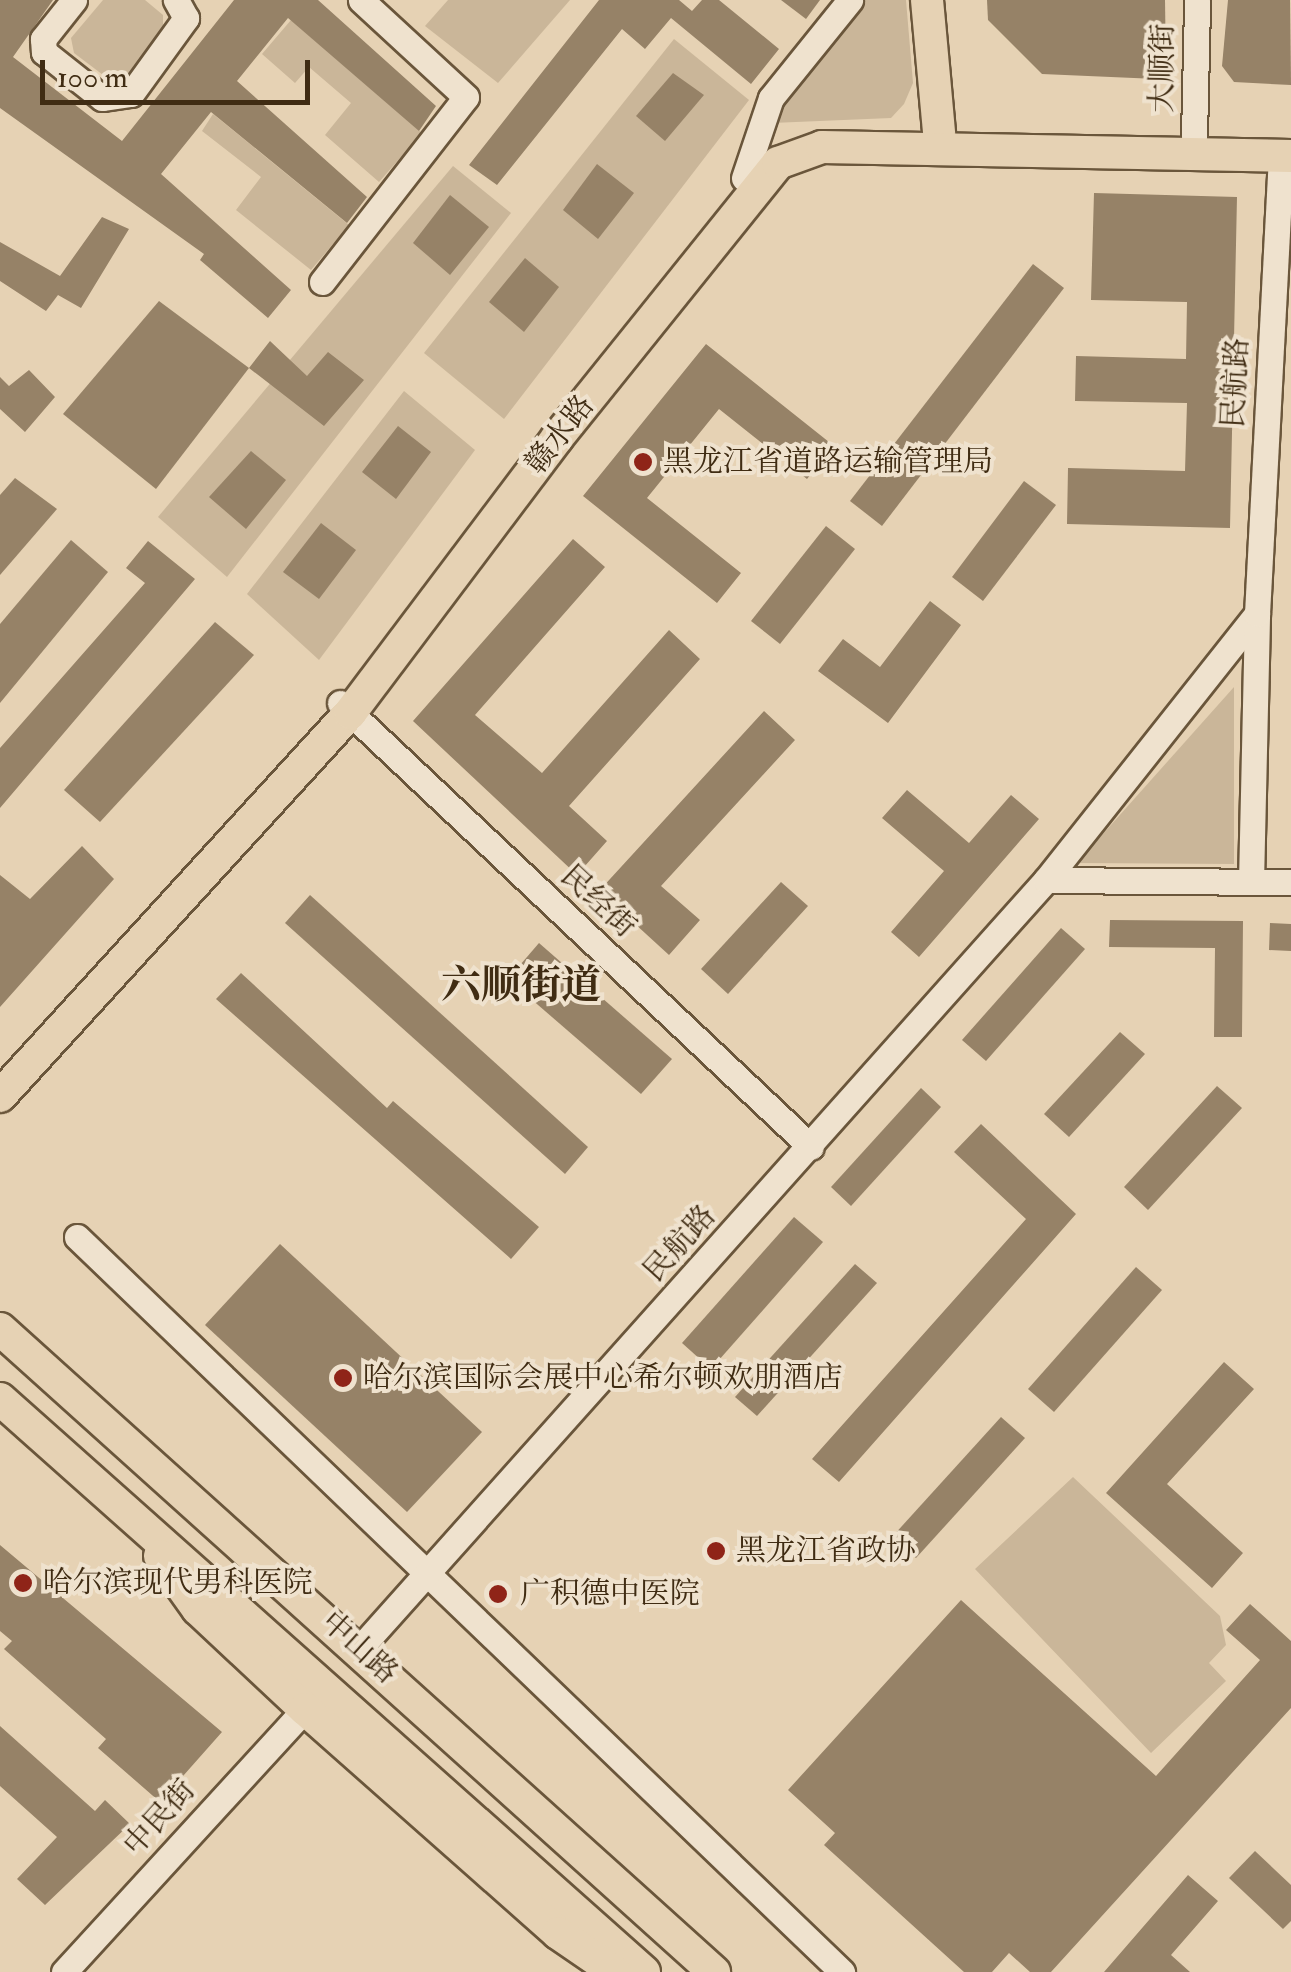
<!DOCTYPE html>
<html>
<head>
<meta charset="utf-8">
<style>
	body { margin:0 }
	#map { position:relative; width:1291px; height:1972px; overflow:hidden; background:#e6d2b4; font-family:"IM FELL Double Pica","Noto Serif SC",serif }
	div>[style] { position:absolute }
	.green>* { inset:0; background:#cab699 }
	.building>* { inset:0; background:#968267 }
	.roads { filter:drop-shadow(2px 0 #6a563b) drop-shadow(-2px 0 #6a563b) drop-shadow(0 2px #6a563b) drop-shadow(0 -2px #6a563b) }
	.minor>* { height:25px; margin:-12.5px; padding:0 12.5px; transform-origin:12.5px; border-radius:12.5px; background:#efe2ce }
	.major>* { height:32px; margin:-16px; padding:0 16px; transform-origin:16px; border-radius:16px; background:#e6d2b4 }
	.dots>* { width:28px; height:28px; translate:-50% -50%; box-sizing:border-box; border:5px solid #efe2ce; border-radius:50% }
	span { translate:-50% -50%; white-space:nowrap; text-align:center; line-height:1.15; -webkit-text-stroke:8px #efe2ce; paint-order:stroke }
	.street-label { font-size:30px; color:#402c13 }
	.poi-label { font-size:30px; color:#402c13 }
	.left { translate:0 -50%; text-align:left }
	.district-label { font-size:40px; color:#402c13; font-weight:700 }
	.scale { position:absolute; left:40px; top:60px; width:270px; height:45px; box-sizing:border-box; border:5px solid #402c13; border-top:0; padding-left:12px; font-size:30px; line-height:35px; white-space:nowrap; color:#402c13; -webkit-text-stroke:8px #efe2ce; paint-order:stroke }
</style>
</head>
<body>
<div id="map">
	<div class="green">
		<div style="clip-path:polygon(103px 0,145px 0,163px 15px,163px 29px,124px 79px,111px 81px,74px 53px,71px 38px)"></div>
		<div style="clip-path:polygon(448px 0,570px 0,498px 83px,425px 26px)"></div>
		<div style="clip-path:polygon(861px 0,906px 0,913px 83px,904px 104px,891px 118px,772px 123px)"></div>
		<div style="clip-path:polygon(291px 20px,422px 133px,379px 182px,325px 135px,351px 103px,309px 67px,295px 83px,262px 54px)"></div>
		<div style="clip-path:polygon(674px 39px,749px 100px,504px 419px,424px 353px)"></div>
		<div style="clip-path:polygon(213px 114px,349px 225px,311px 270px,236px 210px,261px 177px,202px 131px)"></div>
		<div style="clip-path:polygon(453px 166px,511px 213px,227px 577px,158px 517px)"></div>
		<div style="clip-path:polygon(404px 391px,475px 450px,319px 660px,247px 594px)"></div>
		<div style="clip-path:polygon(1234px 687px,1234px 864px,1077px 863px)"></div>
		<div style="clip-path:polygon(1073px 1477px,1220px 1616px,1226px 1645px,1209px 1663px,1226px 1681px,1151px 1753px,975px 1569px)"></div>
	</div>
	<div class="building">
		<div style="clip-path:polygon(0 0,53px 0,13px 57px,122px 141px,234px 0,318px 0,436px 106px,419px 131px,288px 18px,237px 81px,367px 197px,347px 223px,211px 112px,161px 174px,291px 290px,268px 318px,200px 260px,204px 254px,0 108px)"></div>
		<div style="clip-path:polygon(599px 0,679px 0,692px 11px,702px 0,719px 0,779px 49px,751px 84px,671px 18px,645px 49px,622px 29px,497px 185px,469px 165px)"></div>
		<div style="clip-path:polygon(781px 0,820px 0,806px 19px)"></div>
		<div style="clip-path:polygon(987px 0,1165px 0,1166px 71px,1157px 79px,1042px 74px,988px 20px)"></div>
		<div style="clip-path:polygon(1228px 0,1290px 0,1291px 85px,1234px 82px,1222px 66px)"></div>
		<div style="clip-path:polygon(673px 73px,704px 95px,665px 141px,636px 116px)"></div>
		<div style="clip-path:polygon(597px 164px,634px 193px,598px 239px,563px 210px)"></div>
		<div style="clip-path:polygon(1094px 193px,1237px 197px,1230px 528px,1067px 524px,1068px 468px,1185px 471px,1187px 403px,1075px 401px,1076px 356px,1186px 359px,1187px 302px,1091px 300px)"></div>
		<div style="clip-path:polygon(450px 195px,489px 227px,450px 275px,413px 243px)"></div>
		<div style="clip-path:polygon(102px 217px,129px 229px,81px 308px,58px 295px,46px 311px,0 281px,0 242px,60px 276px)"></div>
		<div style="clip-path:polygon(525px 258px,559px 287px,524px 332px,489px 302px)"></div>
		<div style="clip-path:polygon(1033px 264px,1064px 288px,882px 526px,850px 501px)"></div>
		<div style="clip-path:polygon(159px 301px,249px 368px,156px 489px,63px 414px)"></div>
		<div style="clip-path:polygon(270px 341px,307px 376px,328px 352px,364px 380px,324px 426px,249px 368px)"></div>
		<div style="clip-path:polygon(706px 344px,834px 446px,807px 479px,719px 409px,647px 498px,741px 573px,717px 603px,583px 496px)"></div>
		<div style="clip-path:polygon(29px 370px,55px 397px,25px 432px,0 409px,0 377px,9px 386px)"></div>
		<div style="clip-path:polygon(398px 426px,431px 452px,396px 499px,362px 472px)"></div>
		<div style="clip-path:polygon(251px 451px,286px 480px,246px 529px,209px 497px)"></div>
		<div style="clip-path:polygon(15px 478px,57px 509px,0 575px,0 495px)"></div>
		<div style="clip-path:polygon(1024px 481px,1056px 505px,983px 601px,952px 577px)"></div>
		<div style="clip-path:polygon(321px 523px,356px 550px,319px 599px,283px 572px)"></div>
		<div style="clip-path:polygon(826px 526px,855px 549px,780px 644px,751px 621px)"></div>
		<div style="clip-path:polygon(573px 539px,605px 567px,475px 715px,542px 773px,669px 630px,700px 659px,569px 806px,607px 841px,577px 875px,413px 721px)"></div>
		<div style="clip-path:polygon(71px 540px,108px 572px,0 703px,0 624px)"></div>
		<div style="clip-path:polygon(148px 541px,195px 579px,0 808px,0 748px,145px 583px,126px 568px)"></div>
		<div style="clip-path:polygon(930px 601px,961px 625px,888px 723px,818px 671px,843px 639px,880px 667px)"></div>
		<div style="clip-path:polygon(215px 622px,254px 655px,100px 822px,64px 790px)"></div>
		<div style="clip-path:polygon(764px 711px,795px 740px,661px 886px,700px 920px,669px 955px,599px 891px)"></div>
		<div style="clip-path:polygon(907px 790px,969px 843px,1011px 795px,1039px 819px,919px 957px,891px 932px,944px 871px,882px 818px)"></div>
		<div style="clip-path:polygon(82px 846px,114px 879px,0 1007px,0 875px,30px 899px)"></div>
		<div style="clip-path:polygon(781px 882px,808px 906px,728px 994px,701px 969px)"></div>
		<div style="clip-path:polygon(310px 895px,588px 1147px,565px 1174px,285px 923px)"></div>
		<div style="clip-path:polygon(1110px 920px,1243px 921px,1242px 1037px,1214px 1037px,1215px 948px,1109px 947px)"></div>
		<div style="clip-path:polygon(1270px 923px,1291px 924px,1291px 951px,1269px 950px)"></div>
		<div style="clip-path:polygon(1061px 928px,1085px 949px,986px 1061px,962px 1040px)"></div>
		<div style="clip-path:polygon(539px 943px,672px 1059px,641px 1094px,508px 979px)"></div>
		<div style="clip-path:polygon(241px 973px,387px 1108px,393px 1101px,539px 1227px,511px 1259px,216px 999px)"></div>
		<div style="clip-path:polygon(1120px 1032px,1145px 1054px,1069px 1137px,1044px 1114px)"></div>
		<div style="clip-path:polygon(1217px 1086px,1242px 1108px,1148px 1210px,1124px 1187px)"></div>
		<div style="clip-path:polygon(921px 1088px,941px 1107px,851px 1206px,831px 1187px)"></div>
		<div style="clip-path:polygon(981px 1124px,1076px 1214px,839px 1482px,812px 1459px,1026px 1219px,954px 1152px)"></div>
		<div style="clip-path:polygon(794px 1217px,823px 1242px,711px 1369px,682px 1343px)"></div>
		<div style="clip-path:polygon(280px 1244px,482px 1432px,407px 1512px,205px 1325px)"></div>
		<div style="clip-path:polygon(855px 1264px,877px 1283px,757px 1416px,735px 1397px)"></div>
		<div style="clip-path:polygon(1136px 1267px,1162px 1290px,1054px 1412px,1028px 1389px)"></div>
		<div style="clip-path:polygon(1224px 1362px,1254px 1389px,1167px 1484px,1243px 1553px,1212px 1588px,1106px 1493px)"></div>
		<div style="clip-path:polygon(1001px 1417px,1025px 1438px,916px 1558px,892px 1537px)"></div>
		<div style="clip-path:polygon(0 1545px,222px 1732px,160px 1802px,98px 1748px,106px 1739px,4px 1649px,12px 1641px,0 1631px)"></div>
		<div style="clip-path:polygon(961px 1600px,1156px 1776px,1260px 1660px,1226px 1630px,1250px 1604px,1291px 1641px,1291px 1708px,1051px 1972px,1030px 1972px,1009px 1953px,992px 1972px,964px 1972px,824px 1845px,835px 1833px,788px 1790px)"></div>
		<div style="clip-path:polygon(0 1726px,95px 1811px,105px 1800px,130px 1824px,45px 1905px,17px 1879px,57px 1837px,0 1786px)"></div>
		<div style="clip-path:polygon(1255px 1851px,1291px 1885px,1291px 1921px,1283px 1929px,1229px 1878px)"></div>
		<div style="clip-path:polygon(1188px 1875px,1218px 1901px,1171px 1955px,1190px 1972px,1104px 1972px)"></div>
	</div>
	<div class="roads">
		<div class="minor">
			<div style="left:74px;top:0;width:50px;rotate:128.5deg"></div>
			<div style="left:43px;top:39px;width:13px;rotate:86deg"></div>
			<div style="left:44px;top:52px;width:74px;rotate:38.4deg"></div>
			<div style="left:102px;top:98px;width:29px;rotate:-8deg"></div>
			<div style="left:131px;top:94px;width:94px;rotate:-54.1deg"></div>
			<div style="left:186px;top:18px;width:21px;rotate:-119deg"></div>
			<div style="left:1194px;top:137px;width:137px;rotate:-88.7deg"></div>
			<div style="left:744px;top:178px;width:84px;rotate:-71.4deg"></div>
			<div style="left:771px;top:98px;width:126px;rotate:-51.1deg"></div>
			<div style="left:322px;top:282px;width:234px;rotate:-52.1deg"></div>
			<div style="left:466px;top:97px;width:143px;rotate:-137.3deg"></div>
			<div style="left:340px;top:703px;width:647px;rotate:43.31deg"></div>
			<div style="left:1046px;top:880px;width:340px;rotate:-51.6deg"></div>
			<div style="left:1251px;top:882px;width:268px;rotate:-88.7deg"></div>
			<div style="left:1257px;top:614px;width:459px;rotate:-87deg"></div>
			<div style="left:77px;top:1237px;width:1061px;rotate:43.85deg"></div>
			<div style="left:360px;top:1648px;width:1030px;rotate:-48.23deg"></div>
			<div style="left:1046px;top:880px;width:245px;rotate:0.5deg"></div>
			<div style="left:64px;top:1972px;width:357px;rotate:-47.5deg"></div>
		</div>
		<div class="major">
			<div style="left:927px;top:0;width:134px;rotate:84.8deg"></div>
			<div style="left:0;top:1096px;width:519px;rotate:-47.58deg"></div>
			<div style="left:350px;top:713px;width:344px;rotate:-53deg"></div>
			<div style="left:557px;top:438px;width:353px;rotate:-51.2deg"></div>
			<div style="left:778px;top:163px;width:47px;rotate:-20deg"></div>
			<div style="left:822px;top:147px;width:469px;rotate:1.1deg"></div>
			<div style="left:0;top:1329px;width:961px;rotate:42deg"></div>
			<div style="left:0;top:1399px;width:862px;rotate:41.66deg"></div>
			<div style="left:160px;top:1556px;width:65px;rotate:54.4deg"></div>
			<div style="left:198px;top:1609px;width:146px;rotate:43.1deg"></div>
			<div style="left:305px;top:1709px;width:338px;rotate:41.5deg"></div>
			<div style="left:558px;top:1933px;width:69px;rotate:34.4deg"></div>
		</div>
	</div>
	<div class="dots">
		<div style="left:643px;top:462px;background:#8f2418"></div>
		<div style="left:343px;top:1378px;background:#8f2418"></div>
		<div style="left:716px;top:1551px;background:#8f2418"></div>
		<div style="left:23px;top:1583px;background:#8f2418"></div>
		<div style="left:498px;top:1594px;background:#8f2418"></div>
	</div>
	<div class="street-label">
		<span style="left:1163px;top:68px;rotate:-89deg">大顺街</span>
		<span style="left:1236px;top:383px;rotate:-87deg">民航路</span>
		<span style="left:560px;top:435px;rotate:-52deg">赣水路</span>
		<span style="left:598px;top:902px;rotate:43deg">民经街</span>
		<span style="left:680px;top:1244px;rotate:-48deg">民航路</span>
		<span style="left:359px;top:1648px;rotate:42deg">中山路</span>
		<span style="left:160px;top:1818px;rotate:-48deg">中民街</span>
	</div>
	<div class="poi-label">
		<span class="left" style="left:663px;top:462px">黑龙江省道路运输管理局</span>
		<span class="left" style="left:363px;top:1378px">哈尔滨国际会展中心希尔顿欢朋酒店</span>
		<span class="left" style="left:736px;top:1551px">黑龙江省政协</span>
		<span class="left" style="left:43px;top:1583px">哈尔滨现代男科医院</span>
		<span class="left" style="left:520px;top:1594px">广积德中医院</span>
	</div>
	<div class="district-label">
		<span style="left:521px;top:986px">六顺街道</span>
	</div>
	<div class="scale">100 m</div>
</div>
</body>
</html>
